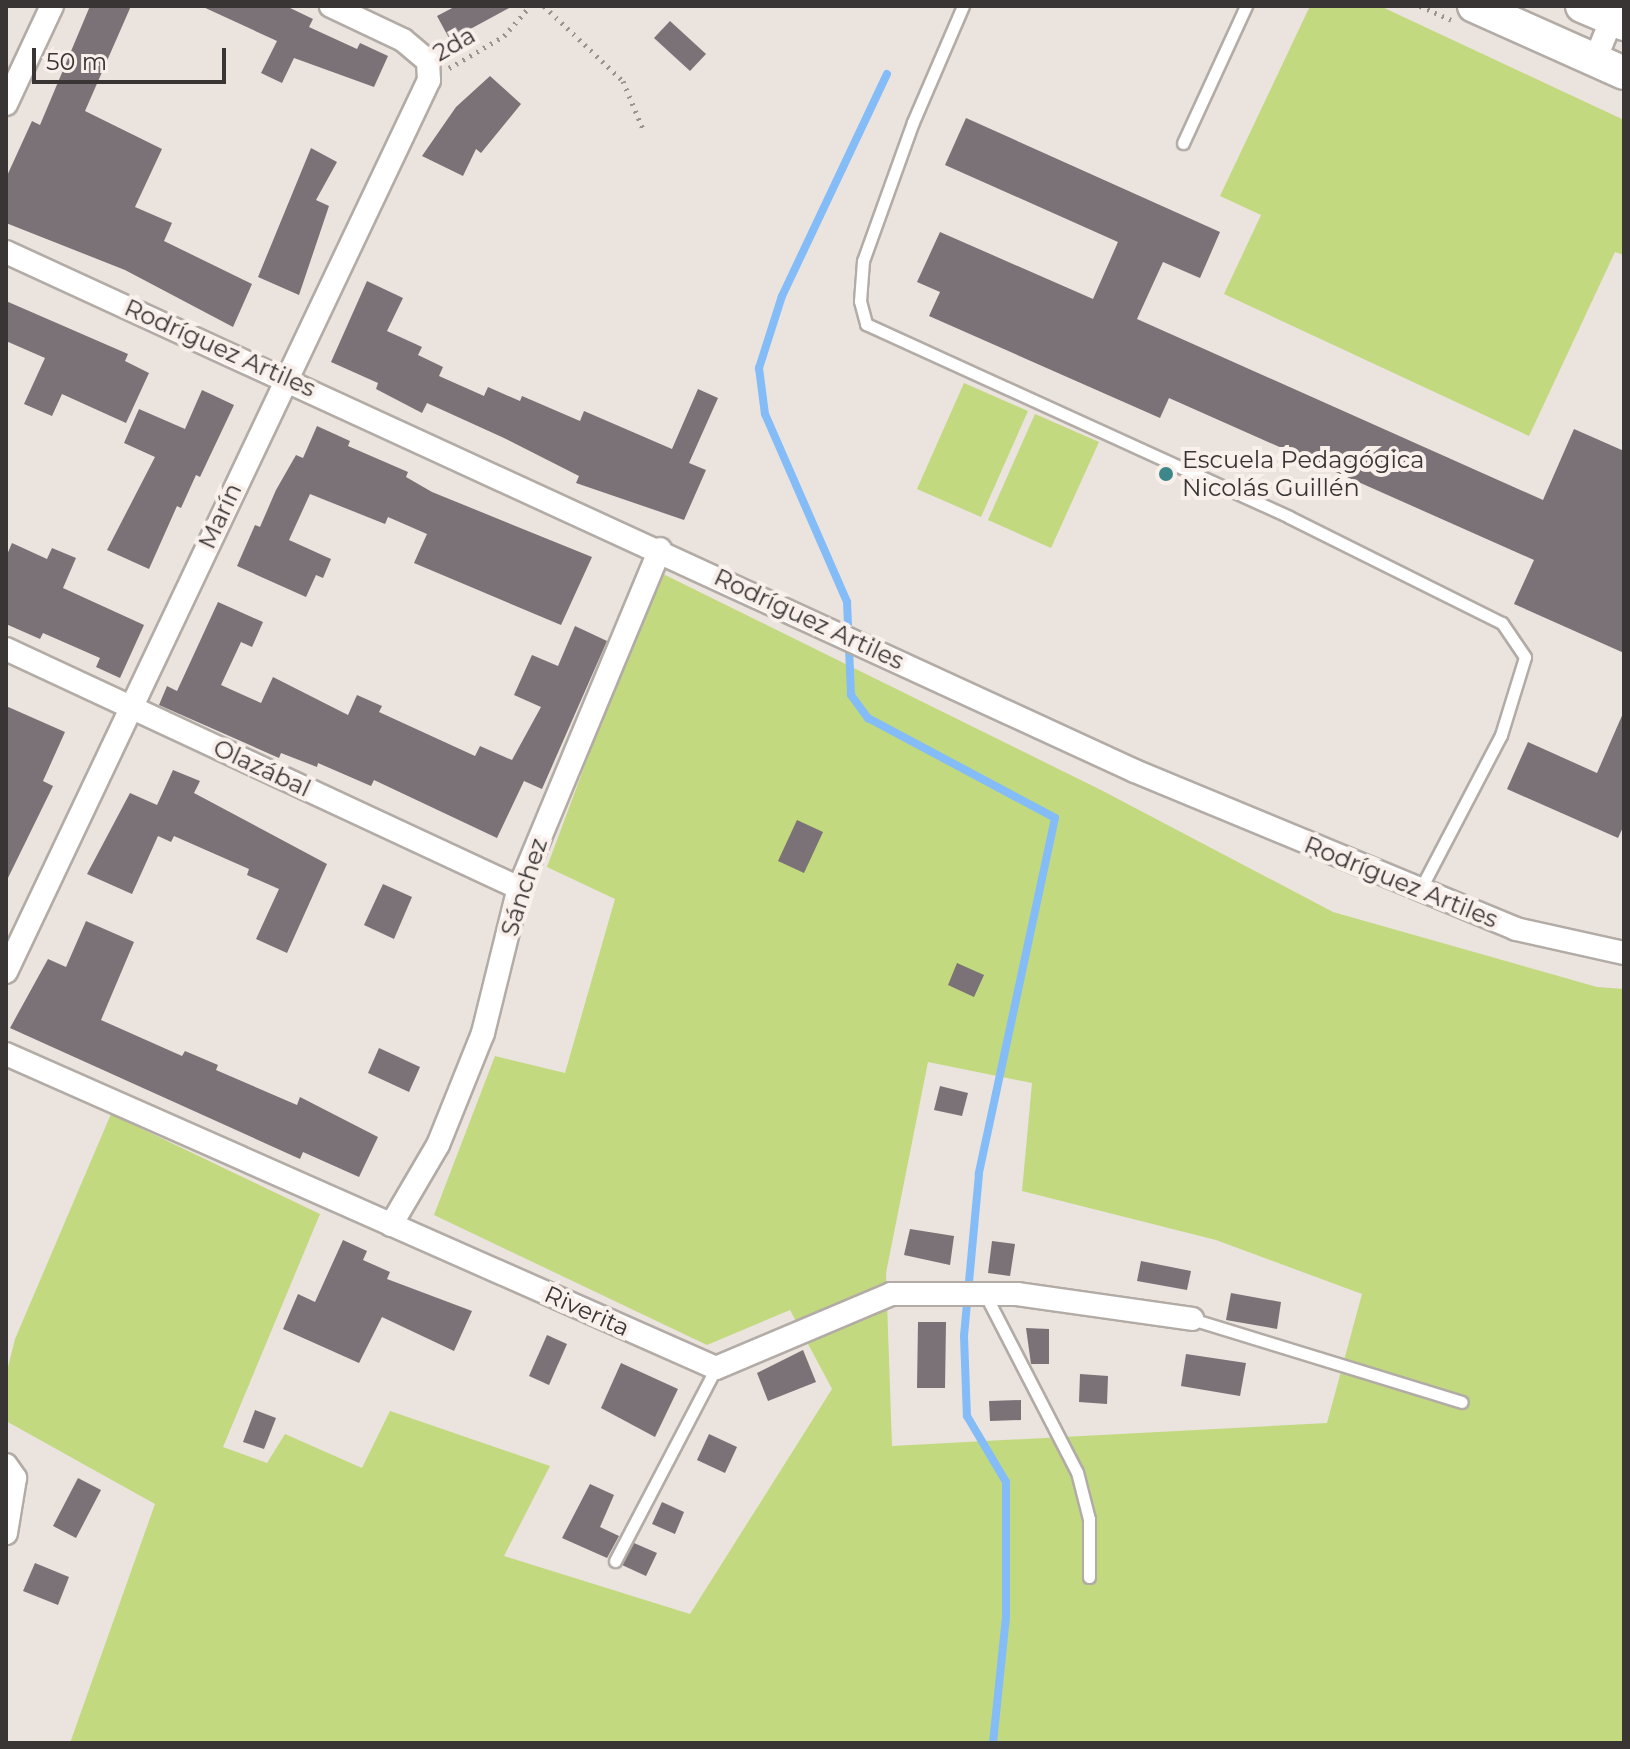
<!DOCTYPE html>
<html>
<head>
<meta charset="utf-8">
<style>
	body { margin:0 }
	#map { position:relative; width:1630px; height:1749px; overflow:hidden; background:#ebe3de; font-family:Montserrat,sans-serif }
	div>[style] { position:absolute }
	.green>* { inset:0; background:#c2d97f }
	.stream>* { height:8px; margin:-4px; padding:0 4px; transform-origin:4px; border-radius:4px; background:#84bcf8 }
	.building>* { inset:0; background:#7a7276 }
	.path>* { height:5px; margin-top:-2.5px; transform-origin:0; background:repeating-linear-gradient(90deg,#9a9491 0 2px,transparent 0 8px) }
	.roads { filter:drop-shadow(2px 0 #b2aba6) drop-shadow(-2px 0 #b2aba6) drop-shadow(0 2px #b2aba6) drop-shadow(0 -2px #b2aba6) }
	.lane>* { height:11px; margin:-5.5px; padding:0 5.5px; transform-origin:5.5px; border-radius:5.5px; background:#fff }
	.street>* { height:22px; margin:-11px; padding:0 11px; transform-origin:11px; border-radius:11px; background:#fff }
	.secondary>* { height:32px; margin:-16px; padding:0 16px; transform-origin:16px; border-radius:16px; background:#fff }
	.dots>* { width:22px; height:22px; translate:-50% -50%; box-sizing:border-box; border:4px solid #f9f0ec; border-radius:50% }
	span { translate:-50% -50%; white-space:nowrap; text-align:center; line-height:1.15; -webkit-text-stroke:8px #f9f0ec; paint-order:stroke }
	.street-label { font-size:24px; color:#393534 }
	.poi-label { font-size:24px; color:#393534 }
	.left { translate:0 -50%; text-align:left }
	.frame { position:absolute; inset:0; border:8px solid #393534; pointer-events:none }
	.scale { position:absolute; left:32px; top:48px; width:194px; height:36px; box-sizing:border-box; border:4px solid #393534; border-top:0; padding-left:10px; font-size:24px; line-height:28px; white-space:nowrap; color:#393534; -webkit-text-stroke:6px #f9f0ec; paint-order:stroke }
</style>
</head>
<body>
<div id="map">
	<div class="green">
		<div style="clip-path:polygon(1310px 6px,1380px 6px,1624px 120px,1624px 255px,1615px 252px,1529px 436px,1224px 294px,1261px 215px,1220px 196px)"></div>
		<div style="clip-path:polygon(964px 383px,1028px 411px,981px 517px,917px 489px)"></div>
		<div style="clip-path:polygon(1035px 414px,1099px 442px,1051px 548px,988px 520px)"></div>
		<div style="clip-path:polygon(evenodd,657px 571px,1101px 790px,1333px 912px,1597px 987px,1624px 989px,1624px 1743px,70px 1743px,155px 1504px,6px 1421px,6px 1375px,15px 1339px,111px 1114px,320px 1214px,223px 1447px,267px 1463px,285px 1434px,362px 1468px,390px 1411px,550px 1466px,504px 1556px,690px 1614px,832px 1389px,790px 1310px,707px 1345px,434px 1215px,495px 1056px,565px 1073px,615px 899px,547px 867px,657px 571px,928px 1062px,1032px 1083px,1022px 1191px,1216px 1240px,1362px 1294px,1327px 1423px,892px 1446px,886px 1273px,928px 1062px)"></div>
	</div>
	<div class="stream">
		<div style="left:887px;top:74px;width:246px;rotate:115.3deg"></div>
		<div style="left:782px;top:296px;width:76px;rotate:107.7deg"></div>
		<div style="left:759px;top:368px;width:46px;rotate:82.6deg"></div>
		<div style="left:765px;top:414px;width:205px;rotate:66.4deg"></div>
		<div style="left:847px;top:602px;width:93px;rotate:87.5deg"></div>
		<div style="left:851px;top:695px;width:29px;rotate:54deg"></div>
		<div style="left:868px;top:718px;width:212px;rotate:28.1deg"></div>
		<div style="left:1055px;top:818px;width:364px;rotate:102.1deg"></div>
		<div style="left:979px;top:1174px;width:163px;rotate:95.3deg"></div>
		<div style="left:964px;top:1336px;width:80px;rotate:87.9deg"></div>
		<div style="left:967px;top:1416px;width:77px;rotate:59.4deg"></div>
		<div style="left:1006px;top:1482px;width:135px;rotate:90deg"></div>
		<div style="left:1006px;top:1617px;width:127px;rotate:95.9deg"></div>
	</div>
	<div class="building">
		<div style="clip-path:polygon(90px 6px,131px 6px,85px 111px,162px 149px,135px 207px,172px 223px,164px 241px,252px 284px,233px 327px,125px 270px,6px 223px,6px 178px,32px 121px,40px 125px)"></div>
		<div style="clip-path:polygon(201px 6px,286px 6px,313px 19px,309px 27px,357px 49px,360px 43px,388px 56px,374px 87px,294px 58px,282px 83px,261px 73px,277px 41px)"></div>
		<div style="clip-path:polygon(456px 6px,513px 6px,450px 40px,437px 16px)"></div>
		<div style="clip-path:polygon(670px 21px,706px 54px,690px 71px,654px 38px)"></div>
		<div style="clip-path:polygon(490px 76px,521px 104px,481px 153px,476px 149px,463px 176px,422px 156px,456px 107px)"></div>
		<div style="clip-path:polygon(966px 118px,1220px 232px,1200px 278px,1163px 262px,1137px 319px,1543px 500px,1574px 429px,1624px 451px,1624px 653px,1514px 604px,1534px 560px,1169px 398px,1160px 418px,929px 316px,940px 292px,917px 282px,940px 232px,1093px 299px,1118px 242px,945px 165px)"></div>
		<div style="clip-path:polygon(311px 148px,337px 162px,316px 200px,329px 206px,299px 295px,258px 277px)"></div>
		<div style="clip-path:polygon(367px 281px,403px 298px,387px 331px,422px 347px,418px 355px,443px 367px,439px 376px,484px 396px,488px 387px,520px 401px,522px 396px,580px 421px,584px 411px,672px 449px,698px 389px,718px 398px,689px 463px,706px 470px,684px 520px,576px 483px,579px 476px,504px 438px,427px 403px,422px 413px,376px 389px,378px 383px,331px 362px)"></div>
		<div style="clip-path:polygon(6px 301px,128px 354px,125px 361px,149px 373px,126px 423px,62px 394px,52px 416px,24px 404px,45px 358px,6px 341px)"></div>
		<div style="clip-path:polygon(202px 390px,234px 405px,200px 477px,196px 475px,181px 508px,177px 506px,149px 569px,107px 550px,155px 457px,124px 443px,139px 409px,185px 429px)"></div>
		<div style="clip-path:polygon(317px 426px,350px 441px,348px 446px,408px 472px,406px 477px,432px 492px,592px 557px,561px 625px,414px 563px,427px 534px,388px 517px,385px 524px,310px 494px,289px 540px,331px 559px,323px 578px,316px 575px,306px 597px,237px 566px,255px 525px,260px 527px,276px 490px,296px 455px,303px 458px)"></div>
		<div style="clip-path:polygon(12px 543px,47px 559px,52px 548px,76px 558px,63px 588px,144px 625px,120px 678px,96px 667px,100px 658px,43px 633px,40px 639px,6px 624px,6px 557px)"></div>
		<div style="clip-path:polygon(218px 602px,263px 622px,252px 647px,241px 642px,221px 685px,261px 703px,273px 677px,348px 715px,357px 695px,382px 706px,379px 712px,475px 756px,480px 746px,512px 760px,541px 707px,514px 695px,532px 655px,558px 666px,575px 626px,607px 641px,542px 789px,524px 781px,497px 838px,374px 780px,371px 786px,318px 763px,317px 767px,281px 753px,279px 758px,159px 705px,167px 686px,177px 691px)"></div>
		<div style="clip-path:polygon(6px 706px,65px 732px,43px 781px,53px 786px,6px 882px)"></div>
		<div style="clip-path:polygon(1624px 711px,1624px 825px,1618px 838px,1507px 789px,1528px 742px,1597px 773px)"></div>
		<div style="clip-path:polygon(173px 770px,200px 781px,194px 793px,327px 864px,287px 953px,256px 939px,279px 889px,247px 875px,249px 869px,174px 836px,171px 842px,158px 836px,132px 894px,87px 874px,130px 793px,157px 805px)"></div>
		<div style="clip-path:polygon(797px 820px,823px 832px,804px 873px,778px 861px)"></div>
		<div style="clip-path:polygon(383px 884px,412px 897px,394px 939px,364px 925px)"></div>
		<div style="clip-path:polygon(86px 921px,134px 942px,101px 1020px,182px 1056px,185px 1051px,218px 1065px,216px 1070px,297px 1105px,300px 1097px,378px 1137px,359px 1177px,303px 1152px,300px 1159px,10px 1028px,48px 959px,66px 967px)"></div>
		<div style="clip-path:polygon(957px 963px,984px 975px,974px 997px,948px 985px)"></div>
		<div style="clip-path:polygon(379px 1048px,420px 1067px,409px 1092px,368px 1073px)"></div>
		<div style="clip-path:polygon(940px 1086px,968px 1093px,962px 1116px,934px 1110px)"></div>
		<div style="clip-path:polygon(910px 1229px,954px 1236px,950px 1265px,904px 1255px)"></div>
		<div style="clip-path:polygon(343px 1240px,367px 1251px,363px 1260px,390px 1272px,387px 1279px,472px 1311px,454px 1351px,382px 1317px,359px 1363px,283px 1329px,298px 1294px,315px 1302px)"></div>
		<div style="clip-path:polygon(992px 1241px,1015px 1244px,1010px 1276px,988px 1273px)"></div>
		<div style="clip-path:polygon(1141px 1261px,1191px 1271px,1187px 1290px,1137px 1281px)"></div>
		<div style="clip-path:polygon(1231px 1293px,1281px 1302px,1277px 1329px,1226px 1320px)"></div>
		<div style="clip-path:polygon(918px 1322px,946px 1322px,945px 1388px,917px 1388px)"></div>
		<div style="clip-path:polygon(1026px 1328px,1049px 1329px,1049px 1364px,1031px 1364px)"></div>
		<div style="clip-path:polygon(547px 1335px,567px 1344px,549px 1385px,529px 1376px)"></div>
		<div style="clip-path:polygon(803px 1350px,816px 1382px,768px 1401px,757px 1373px)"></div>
		<div style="clip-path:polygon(1186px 1354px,1246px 1363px,1240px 1396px,1181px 1386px)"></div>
		<div style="clip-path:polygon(621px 1363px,678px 1389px,655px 1437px,601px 1408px)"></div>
		<div style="clip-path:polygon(1080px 1374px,1108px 1376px,1107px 1404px,1079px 1402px)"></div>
		<div style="clip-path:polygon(1021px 1400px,1021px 1420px,990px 1421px,989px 1401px)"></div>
		<div style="clip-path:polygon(255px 1410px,276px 1418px,264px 1449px,243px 1442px)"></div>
		<div style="clip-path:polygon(709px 1434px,737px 1447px,725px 1473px,697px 1460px)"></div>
		<div style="clip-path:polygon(78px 1478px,101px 1490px,76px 1538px,53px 1526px)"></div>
		<div style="clip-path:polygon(590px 1484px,614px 1495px,600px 1527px,619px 1536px,607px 1558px,562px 1538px)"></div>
		<div style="clip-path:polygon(662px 1502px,684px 1512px,675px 1534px,652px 1524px)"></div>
		<div style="clip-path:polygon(634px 1543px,657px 1553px,646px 1576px,622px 1565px)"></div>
		<div style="clip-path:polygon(35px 1563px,69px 1577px,58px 1605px,23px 1591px)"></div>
	</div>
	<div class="path">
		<div style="left:544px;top:6px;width:109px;rotate:43.5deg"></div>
		<div style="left:623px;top:81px;width:52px;rotate:67.4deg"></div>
		<div style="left:1420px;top:6px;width:34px;rotate:24deg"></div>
		<div style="left:449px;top:68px;width:64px;rotate:-30.2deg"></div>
		<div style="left:504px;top:36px;width:40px;rotate:-49deg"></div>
	</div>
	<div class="roads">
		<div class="lane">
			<div style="left:963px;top:6px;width:126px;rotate:113.3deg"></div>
			<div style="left:913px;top:122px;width:148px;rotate:109.8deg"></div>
			<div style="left:863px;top:261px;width:40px;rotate:94.3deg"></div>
			<div style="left:860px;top:301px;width:24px;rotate:75deg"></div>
			<div style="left:866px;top:324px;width:465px;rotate:24.5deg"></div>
			<div style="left:1289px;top:517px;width:238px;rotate:26.5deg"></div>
			<div style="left:1502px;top:623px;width:41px;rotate:55.9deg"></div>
			<div style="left:1525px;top:657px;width:82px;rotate:107.1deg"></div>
			<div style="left:1501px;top:735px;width:175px;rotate:117.6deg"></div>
			<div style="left:1183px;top:143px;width:151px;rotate:-65.3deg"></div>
			<div style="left:985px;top:1294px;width:200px;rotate:62.7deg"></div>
			<div style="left:1077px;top:1472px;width:49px;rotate:75.7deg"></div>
			<div style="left:1089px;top:1519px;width:58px;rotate:90deg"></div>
			<div style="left:1192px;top:1319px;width:282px;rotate:17.1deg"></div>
			<div style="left:615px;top:1561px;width:218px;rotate:-62.4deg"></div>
		</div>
		<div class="street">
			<div style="left:1595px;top:60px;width:58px;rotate:-67.8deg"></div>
			<div style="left:6px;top:104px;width:108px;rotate:-64.9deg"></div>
			<div style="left:6px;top:252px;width:1243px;rotate:24.69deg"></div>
			<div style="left:1135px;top:771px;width:412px;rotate:22.5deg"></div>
			<div style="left:1516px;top:929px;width:111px;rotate:12.5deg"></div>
			<div style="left:6px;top:649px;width:566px;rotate:24.98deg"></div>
			<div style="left:6px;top:972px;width:987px;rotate:-64.63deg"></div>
			<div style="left:429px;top:80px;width:19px;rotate:-93deg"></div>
			<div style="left:428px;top:61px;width:33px;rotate:-140deg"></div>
			<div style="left:403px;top:40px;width:80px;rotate:-154.7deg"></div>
			<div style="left:6px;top:1054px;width:776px;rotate:23.86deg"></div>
			<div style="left:716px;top:1368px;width:190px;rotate:-22.9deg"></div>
			<div style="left:891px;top:1294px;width:126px"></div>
			<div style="left:1017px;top:1294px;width:177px;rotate:8.1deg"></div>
			<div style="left:391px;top:1225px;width:93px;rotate:-59.6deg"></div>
			<div style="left:438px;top:1145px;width:121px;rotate:-68.1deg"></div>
			<div style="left:483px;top:1033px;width:149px;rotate:-76.1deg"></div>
			<div style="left:519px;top:888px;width:367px;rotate:-67.4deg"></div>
			<div style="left:6px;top:1465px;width:16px;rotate:55deg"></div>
			<div style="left:15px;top:1478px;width:56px;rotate:99.3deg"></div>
		</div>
		<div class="secondary">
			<div style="left:1474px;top:6px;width:164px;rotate:24.1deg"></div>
			<div style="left:1582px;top:6px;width:46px;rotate:23.2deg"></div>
		</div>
	</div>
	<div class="dots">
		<div style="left:1166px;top:474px;background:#3d8689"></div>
	</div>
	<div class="street-label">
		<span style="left:454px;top:44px;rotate:-30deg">2da</span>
		<span style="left:220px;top:348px;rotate:24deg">Rodríguez Artiles</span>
		<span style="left:220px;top:516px;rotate:-65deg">Marín</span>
		<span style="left:809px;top:619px;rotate:25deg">Rodríguez Artiles</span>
		<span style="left:262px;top:768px;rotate:25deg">Olazábal</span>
		<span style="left:1401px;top:882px;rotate:22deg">Rodríguez Artiles</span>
		<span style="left:524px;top:887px;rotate:-72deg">Sánchez</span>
		<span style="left:587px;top:1311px;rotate:24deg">Riverita</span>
	</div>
	<div class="poi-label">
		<span class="left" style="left:1182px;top:474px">Escuela Pedagógica<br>Nicolás Guillén</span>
	</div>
	<div class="frame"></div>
	<div class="scale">50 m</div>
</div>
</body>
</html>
